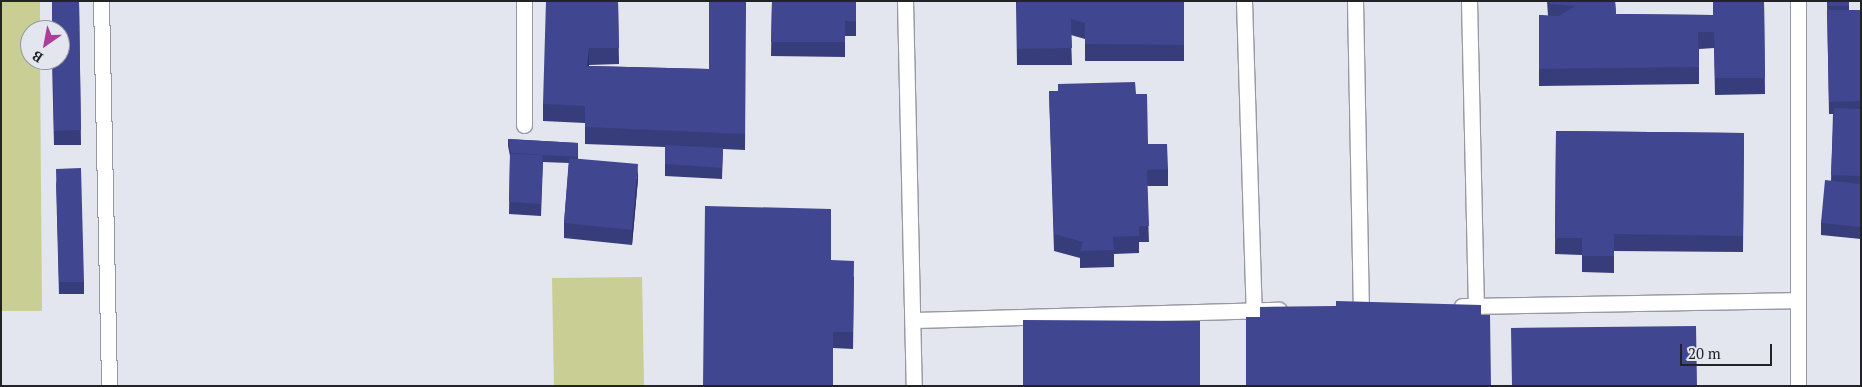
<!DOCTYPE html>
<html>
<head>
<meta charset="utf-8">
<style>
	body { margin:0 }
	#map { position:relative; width:1862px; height:387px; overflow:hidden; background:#e3e5ef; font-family:"PT Serif",serif }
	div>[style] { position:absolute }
	.green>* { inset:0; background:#c8ce94 }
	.roads { filter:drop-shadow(1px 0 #9799a2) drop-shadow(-1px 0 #9799a2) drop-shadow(0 1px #9799a2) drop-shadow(0 -1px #9799a2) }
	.service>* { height:15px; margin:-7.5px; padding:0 7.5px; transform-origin:7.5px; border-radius:7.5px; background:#fff }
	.wall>* { inset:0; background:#373c7b }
	.shaded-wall>* { inset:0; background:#2d3164 }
	.building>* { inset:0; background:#40468f }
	span { translate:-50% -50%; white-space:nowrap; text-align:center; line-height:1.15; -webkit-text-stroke:5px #e3e5ef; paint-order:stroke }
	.frame { position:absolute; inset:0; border:2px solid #222327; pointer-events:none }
	.north { position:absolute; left:20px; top:20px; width:50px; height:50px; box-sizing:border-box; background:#e3e5ef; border:1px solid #96979f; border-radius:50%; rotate:213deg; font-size:14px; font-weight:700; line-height:20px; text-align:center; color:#222327 }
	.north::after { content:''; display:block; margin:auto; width:18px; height:22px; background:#ae3d99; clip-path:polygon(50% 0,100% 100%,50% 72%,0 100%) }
	.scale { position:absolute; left:1680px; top:344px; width:92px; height:22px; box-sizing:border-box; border:2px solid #222327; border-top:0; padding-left:6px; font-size:15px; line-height:18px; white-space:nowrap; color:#222327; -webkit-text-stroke:4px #e3e5ef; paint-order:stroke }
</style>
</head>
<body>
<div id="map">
	<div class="green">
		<div style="clip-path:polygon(1px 1px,40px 1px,40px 30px,30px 30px,30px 60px,40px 60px,42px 311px,1px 311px)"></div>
		<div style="clip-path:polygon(642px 277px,644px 386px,554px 386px,552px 278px)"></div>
	</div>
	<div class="roads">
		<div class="service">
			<div style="left:101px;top:1px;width:385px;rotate:88.8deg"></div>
			<div style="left:905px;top:1px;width:385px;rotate:88.7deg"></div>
			<div style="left:1244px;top:1px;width:310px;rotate:88.2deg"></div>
			<div style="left:1355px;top:1px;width:307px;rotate:88.9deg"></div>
			<div style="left:1469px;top:1px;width:305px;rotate:88.7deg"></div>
			<div style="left:1798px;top:1px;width:385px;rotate:90deg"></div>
			<div style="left:524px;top:125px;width:124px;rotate:-90deg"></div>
			<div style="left:1462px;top:306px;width:336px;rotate:-1deg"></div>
			<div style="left:914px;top:320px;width:365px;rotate:-1.6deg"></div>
		</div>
	</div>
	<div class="wall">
		<div style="clip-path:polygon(79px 1px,81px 145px,54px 145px,52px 60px)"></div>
		<div style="clip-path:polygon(618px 1px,619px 64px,589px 65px,589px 66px,709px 69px,746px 1px,745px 150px,723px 149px,722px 179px,665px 176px,665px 147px,585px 144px,585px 123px,543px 121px,543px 104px)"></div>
		<div style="clip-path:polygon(772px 1px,856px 1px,856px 36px,845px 36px,845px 57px,771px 56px)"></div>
		<div style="clip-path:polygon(1016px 1px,1184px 1px,1184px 61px,1085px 61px,1085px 39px,1071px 35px,1072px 65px,1017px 65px)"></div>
		<div style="clip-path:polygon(1547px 1px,1615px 1px,1616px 14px,1713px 15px,1764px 1px,1765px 94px,1715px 95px,1714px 48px,1699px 49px,1699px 84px,1539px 86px,1539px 15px,1548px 16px)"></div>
		<div style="clip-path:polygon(1827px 1px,1849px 1px,1849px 10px,1861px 10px,1861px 239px,1821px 235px,1821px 223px,1831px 181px,1833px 114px,1829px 114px)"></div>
		<div style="clip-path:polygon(1049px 91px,1136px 94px,1148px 144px,1168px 169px,1168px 186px,1147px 186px,1149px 242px,1139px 242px,1139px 253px,1114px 254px,1114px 267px,1080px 268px,1080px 258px,1054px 251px)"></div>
		<div style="clip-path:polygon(1556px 131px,1744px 133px,1743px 252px,1614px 251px,1614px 273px,1582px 272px,1582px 255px,1555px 254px)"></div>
		<div style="clip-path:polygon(508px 139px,578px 143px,578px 159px,638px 179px,632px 245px,564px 238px,564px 223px,569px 163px,543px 162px,541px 216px,509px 214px,510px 156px,508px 146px)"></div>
		<div style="clip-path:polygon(56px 180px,84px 282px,84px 294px,59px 294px)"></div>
		<div style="clip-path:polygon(831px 260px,854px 277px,853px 349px,833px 348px)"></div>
	</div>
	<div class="shaded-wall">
		<div style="clip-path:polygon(589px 48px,589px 65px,587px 83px,587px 66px)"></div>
		<div style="clip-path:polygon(638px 164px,638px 179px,632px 245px,632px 230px)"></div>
	</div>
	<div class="building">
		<div style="clip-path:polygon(52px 1px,79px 1px,81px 130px,54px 131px,53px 60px,60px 60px,60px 30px,52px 30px)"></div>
		<div style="clip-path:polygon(546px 1px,618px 1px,619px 48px,589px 48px,587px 66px,709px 69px,709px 1px,745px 1px,745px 134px,585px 127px,585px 106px,543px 104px)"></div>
		<div style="clip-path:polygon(772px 1px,856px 1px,856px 21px,845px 21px,845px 42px,771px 42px)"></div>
		<div style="clip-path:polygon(1017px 1px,1184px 1px,1184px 45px,1085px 44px,1085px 23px,1071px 19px,1072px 48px,1017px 49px)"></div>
		<div style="clip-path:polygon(1548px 1px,1615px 1px,1616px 14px,1713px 15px,1713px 1px,1764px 1px,1765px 78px,1715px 78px,1714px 32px,1698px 32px,1699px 67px,1539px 69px,1539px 15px,1559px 16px,1575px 6px,1549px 4px)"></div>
		<div style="clip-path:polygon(1828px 1px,1849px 1px,1849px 6px,1828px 6px)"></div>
		<div style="clip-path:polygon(1827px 10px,1861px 10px,1861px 101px,1829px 102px)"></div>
		<div style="clip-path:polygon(1135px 82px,1136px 94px,1147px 94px,1148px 144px,1167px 144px,1168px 169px,1147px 170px,1149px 226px,1139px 226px,1139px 236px,1113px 237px,1114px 250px,1080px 251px,1083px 242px,1054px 234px,1049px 91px,1058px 91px,1058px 84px)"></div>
		<div style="clip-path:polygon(1834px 108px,1861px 109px,1861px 176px,1831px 175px)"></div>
		<div style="clip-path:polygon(1556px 131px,1744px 133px,1743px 236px,1614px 234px,1614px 256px,1582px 256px,1582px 238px,1555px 238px)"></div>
		<div style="clip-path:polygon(508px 139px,578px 143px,577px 157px,511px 153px)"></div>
		<div style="clip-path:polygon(665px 145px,723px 148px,722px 168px,665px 164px)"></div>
		<div style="clip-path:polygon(510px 154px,543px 155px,541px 204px,509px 202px)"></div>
		<div style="clip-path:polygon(569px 158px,638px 164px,632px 230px,564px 223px)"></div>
		<div style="clip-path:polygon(81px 168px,84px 282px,59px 282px,56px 169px)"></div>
		<div style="clip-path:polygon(1825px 180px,1861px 184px,1861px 227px,1821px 223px)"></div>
		<div style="clip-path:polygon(705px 206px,831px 209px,831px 260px,854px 261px,853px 332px,833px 332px,833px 386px,703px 386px)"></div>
		<div style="clip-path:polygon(1336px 301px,1481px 305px,1481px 315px,1490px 315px,1491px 386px,1246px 386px,1246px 317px,1260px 317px,1260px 307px,1336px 306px)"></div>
		<div style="clip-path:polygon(1023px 320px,1200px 321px,1200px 386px,1023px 386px)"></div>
		<div style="clip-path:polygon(1696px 326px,1697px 386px,1512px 386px,1511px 328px)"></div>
	</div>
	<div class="frame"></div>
	<div class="north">B</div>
	<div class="scale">20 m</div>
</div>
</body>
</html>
